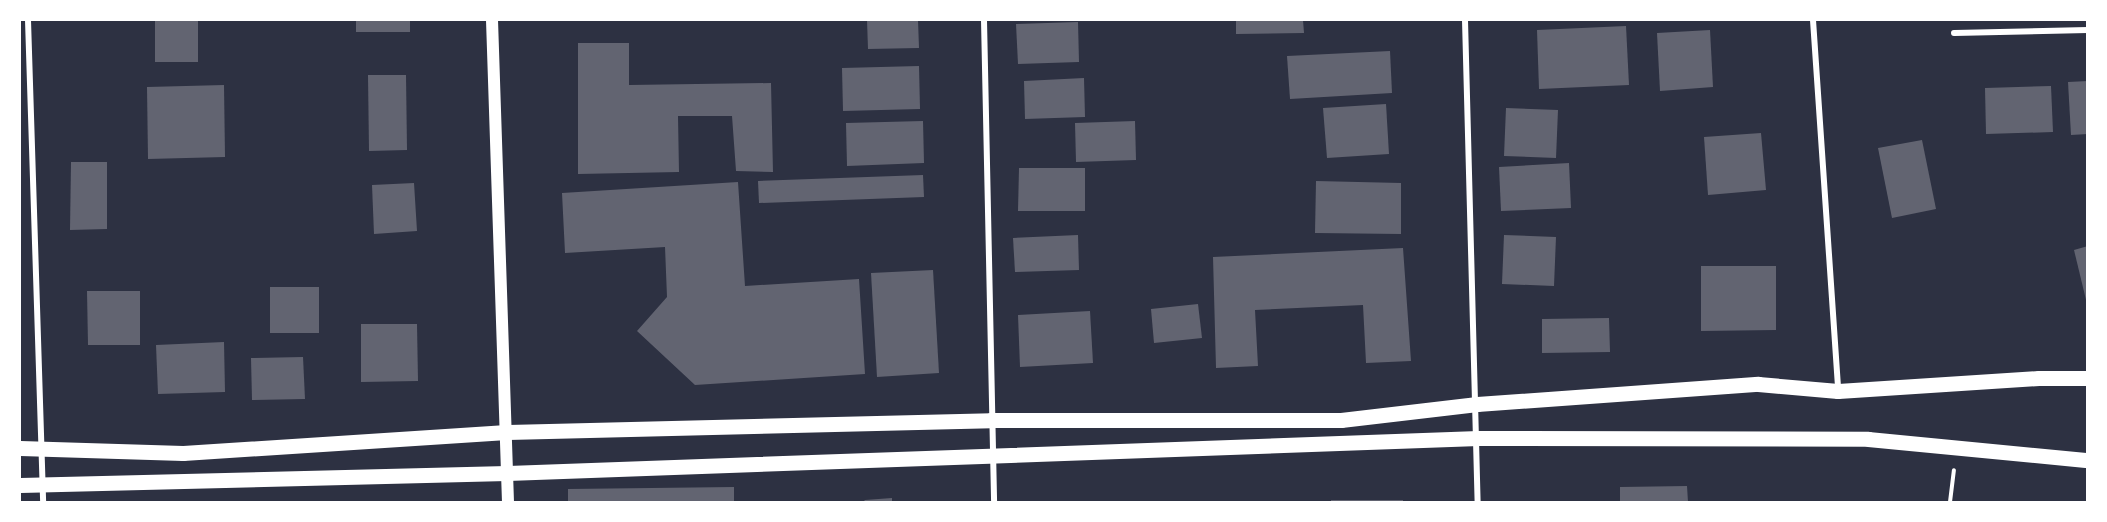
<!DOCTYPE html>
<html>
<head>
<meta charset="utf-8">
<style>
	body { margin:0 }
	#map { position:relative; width:2107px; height:522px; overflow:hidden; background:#2d3142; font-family:"Noto Sans",sans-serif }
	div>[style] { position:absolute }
	.building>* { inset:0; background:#626471 }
	.path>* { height:4px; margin:-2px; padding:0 2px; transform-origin:2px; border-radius:2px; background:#fff }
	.minor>* { height:6px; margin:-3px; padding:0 3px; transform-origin:3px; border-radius:3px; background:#fff }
	.secondary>* { height:12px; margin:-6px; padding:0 6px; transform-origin:6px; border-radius:6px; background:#fff }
	.primary>* { height:15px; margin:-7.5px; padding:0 7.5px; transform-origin:7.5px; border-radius:7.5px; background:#fff }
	span { translate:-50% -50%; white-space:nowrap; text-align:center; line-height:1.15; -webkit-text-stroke:6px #fff; paint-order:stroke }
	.frame { position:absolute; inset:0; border:21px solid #fff; pointer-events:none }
</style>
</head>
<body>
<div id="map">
	<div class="building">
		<div style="clip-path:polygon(155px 20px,198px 20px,198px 62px,155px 62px)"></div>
		<div style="clip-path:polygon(356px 20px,410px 20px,410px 32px,356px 32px)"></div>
		<div style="clip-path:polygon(867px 20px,918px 20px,919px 48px,868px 49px)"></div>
		<div style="clip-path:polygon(1236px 20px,1303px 20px,1304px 33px,1236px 34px)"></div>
		<div style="clip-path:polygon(1078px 22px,1079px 62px,1018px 64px,1016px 24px)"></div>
		<div style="clip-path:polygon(1626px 26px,1629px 85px,1539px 89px,1537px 30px)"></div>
		<div style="clip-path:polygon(1710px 30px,1713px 87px,1660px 91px,1657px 33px)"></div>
		<div style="clip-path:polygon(578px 43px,629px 43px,629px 85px,771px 83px,773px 172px,736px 171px,732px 116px,678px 116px,679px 172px,578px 174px)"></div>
		<div style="clip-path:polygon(1390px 51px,1392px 93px,1290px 99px,1287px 56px)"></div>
		<div style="clip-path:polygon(919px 66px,920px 109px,843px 111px,842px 68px)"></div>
		<div style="clip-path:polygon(368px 75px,406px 75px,407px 150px,369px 151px)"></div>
		<div style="clip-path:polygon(1084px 78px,1085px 117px,1025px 119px,1024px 81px)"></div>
		<div style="clip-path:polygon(2088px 81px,2088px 134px,2071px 135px,2068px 82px)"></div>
		<div style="clip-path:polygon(224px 85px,225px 157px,148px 159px,147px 87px)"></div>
		<div style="clip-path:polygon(2051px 86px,2053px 132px,1986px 134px,1985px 88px)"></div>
		<div style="clip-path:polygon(1386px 104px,1389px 154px,1327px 158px,1323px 108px)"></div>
		<div style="clip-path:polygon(1506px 108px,1558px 110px,1556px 158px,1504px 156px)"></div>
		<div style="clip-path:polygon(923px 121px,924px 163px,847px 166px,846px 123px)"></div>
		<div style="clip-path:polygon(1135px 121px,1136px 160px,1076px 162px,1075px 123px)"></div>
		<div style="clip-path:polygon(1761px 133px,1766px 190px,1708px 195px,1704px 137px)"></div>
		<div style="clip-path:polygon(1922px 140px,1936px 209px,1892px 218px,1878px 148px)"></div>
		<div style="clip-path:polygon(71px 162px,107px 162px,107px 229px,70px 230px)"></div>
		<div style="clip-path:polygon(1569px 163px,1571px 208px,1501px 211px,1499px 167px)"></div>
		<div style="clip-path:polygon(1019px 168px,1085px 168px,1085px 211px,1018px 211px)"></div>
		<div style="clip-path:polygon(923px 175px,924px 197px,759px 203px,758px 181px)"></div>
		<div style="clip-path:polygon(1316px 181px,1401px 183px,1401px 234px,1315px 233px)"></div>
		<div style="clip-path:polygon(738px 182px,745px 286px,859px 279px,865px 374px,695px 385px,637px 331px,667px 297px,665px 247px,565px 253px,562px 193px)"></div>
		<div style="clip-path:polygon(414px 183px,417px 231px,374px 234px,372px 185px)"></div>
		<div style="clip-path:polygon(1078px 235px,1079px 270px,1015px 272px,1013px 238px)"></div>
		<div style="clip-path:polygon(1504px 235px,1556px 237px,1554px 286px,1502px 284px)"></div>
		<div style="clip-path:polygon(2088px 246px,2088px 304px,2087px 304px,2074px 250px)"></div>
		<div style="clip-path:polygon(1403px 248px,1411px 361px,1366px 363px,1363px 305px,1255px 310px,1258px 366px,1216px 368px,1213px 257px)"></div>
		<div style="clip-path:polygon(1701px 266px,1776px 266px,1776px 330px,1701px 331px)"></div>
		<div style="clip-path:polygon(933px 270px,939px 373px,877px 377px,871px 273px)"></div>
		<div style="clip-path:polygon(270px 287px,319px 287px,319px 333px,270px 333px)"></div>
		<div style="clip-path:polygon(87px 291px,140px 291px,140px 345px,88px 345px)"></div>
		<div style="clip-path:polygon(1198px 304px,1202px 338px,1154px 343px,1151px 309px)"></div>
		<div style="clip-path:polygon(1090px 311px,1093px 363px,1020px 367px,1018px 315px)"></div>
		<div style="clip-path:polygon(1609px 318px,1610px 352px,1542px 353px,1542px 319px)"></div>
		<div style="clip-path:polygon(361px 324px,417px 324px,418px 381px,361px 382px)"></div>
		<div style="clip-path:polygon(224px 342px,225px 392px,158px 394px,156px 345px)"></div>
		<div style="clip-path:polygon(303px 357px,305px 399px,252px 400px,251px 358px)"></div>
		<div style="clip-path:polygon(1687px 486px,1688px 502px,1620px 502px,1620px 487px)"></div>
		<div style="clip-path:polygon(734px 487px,734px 502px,568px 502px,568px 489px)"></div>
		<div style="clip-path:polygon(892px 498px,892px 502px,863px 502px,865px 500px)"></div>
		<div style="clip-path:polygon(1331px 500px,1403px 500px,1403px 502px,1331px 502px)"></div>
	</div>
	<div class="path">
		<div style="left:1950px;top:502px;width:32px;rotate:-83deg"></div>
	</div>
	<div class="minor">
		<div style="left:28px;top:20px;width:482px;rotate:88.2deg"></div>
		<div style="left:984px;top:20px;width:482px;rotate:88.8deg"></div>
		<div style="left:1465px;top:20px;width:482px;rotate:88.5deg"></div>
		<div style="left:1813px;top:20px;width:371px;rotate:86.1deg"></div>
		<div style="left:1954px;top:33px;width:134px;rotate:-1.3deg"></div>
	</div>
	<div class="secondary">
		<div style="left:492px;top:20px;width:482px;rotate:88.1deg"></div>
	</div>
	<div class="primary">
		<div style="left:20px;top:448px;width:163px;rotate:1.8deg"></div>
		<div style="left:183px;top:453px;width:324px;rotate:-3.7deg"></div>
		<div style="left:506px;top:432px;width:485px;rotate:-1.4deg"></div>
		<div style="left:991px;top:420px;width:350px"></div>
		<div style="left:1341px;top:420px;width:137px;rotate:-6.7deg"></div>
		<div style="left:1477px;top:404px;width:282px;rotate:-4.1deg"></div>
		<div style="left:1758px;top:384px;width:80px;rotate:5deg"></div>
		<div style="left:1838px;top:391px;width:201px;rotate:-3.7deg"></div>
		<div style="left:2039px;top:378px;width:49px"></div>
		<div style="left:20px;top:485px;width:487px;rotate:-1.4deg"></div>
		<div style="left:507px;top:473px;width:972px;rotate:-2.06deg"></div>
		<div style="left:1478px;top:438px;width:390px;rotate:0.1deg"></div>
		<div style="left:1868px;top:439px;width:221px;rotate:5.5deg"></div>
	</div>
	<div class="frame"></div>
</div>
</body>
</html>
